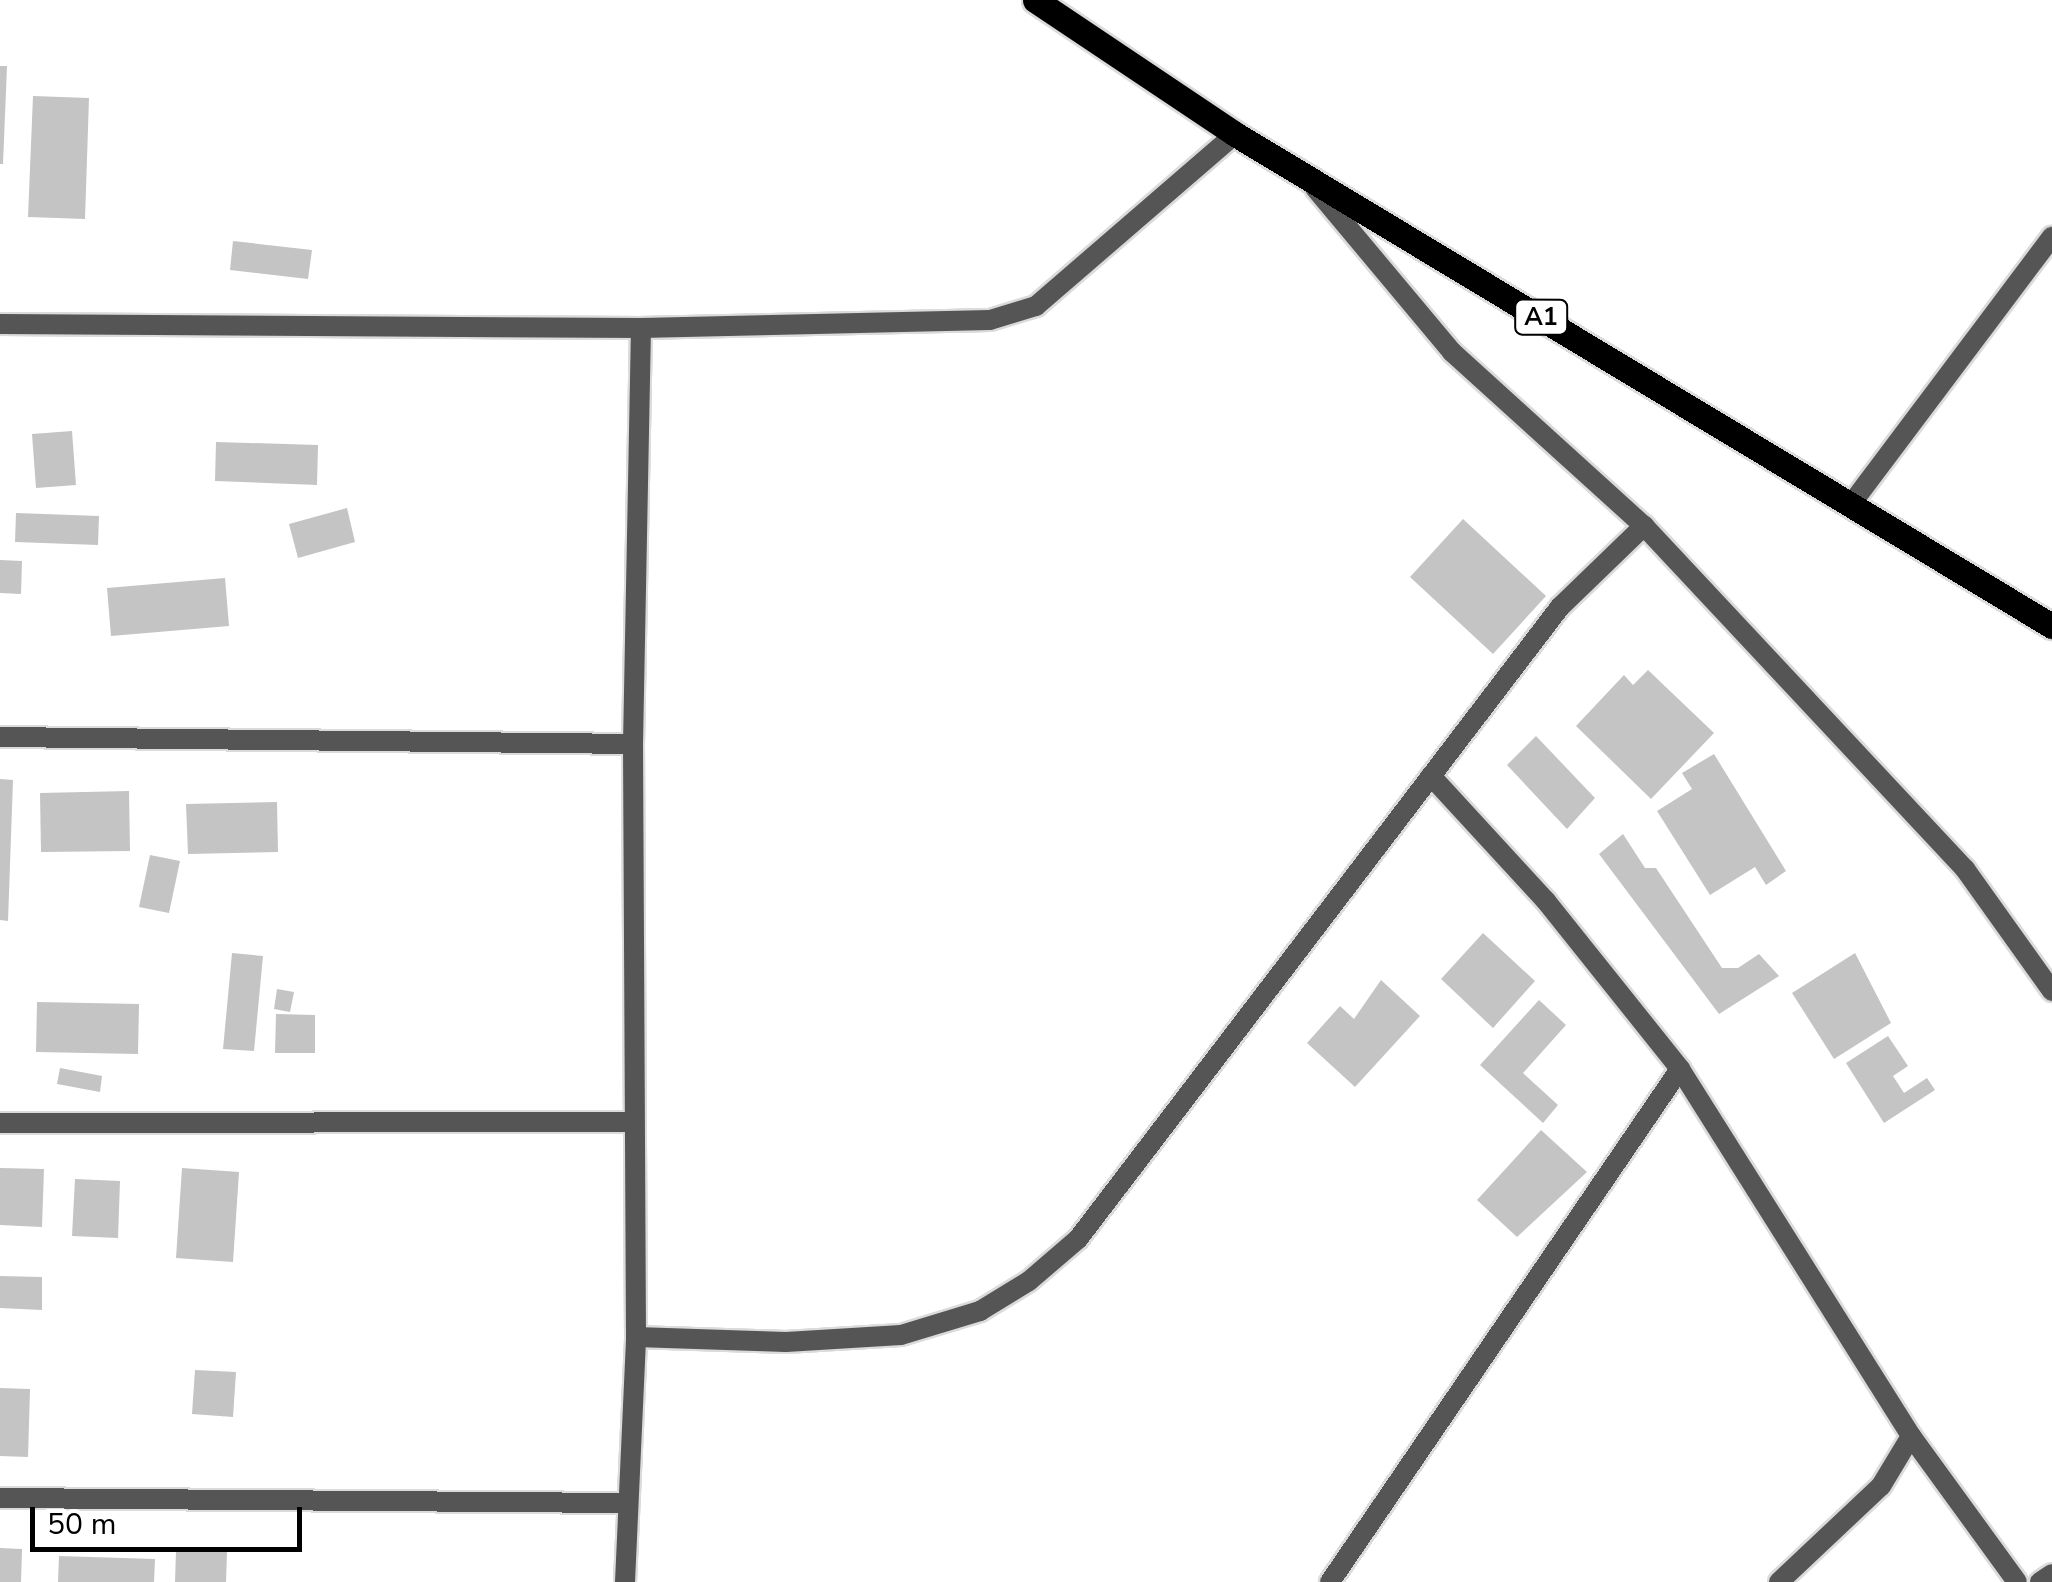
<!DOCTYPE html>
<html>
<head>
<meta charset="utf-8">
<style>
	body { margin:0 }
	#map { position:relative; width:2052px; height:1582px; overflow:hidden; background:#fff; font-family:"Nunito Sans",sans-serif }
	div>[style] { position:absolute }
	.building>* { inset:0; background:#c4c4c4 }
	.roads { filter:drop-shadow(2px 0 #dbdbdb) drop-shadow(-2px 0 #dbdbdb) drop-shadow(0 2px #dbdbdb) drop-shadow(0 -2px #dbdbdb) }
	.minor>* { height:20px; margin:-10px; padding:0 10px; transform-origin:10px; border-radius:10px; background:#555 }
	.tertiary>* { height:20px; margin:-10px; padding:0 10px; transform-origin:10px; border-radius:10px; background:#555 }
	.primary>* { height:25px; margin:-12.5px; padding:0 12.5px; transform-origin:12.5px; border-radius:12.5px; background:#000 }
	span { translate:-50% -50%; white-space:nowrap; text-align:center; line-height:1.15; -webkit-text-stroke:9px #fff; paint-order:stroke }
	.shield-label span { padding:2px 8px; background:#fff; border:2px solid; border-radius:8px; -webkit-text-stroke-width:0 }
	.shield-label { font-size:25px; color:#000; font-weight:700 }
	.scale { position:absolute; left:30px; top:1507px; width:272px; height:45px; box-sizing:border-box; border:5px solid #000; border-top:0; padding-left:12px; font-size:30px; line-height:35px; white-space:nowrap; color:#000; -webkit-text-stroke:8px #fff; paint-order:stroke }
</style>
</head>
<body>
<div id="map">
	<div class="building">
		<div style="clip-path:polygon(0 66px,7px 66px,3px 164px,0 164px)"></div>
		<div style="clip-path:polygon(33px 96px,89px 98px,85px 219px,28px 217px)"></div>
		<div style="clip-path:polygon(233px 241px,312px 250px,308px 279px,230px 270px)"></div>
		<div style="clip-path:polygon(72px 431px,76px 485px,36px 488px,32px 434px)"></div>
		<div style="clip-path:polygon(216px 442px,318px 445px,317px 485px,215px 481px)"></div>
		<div style="clip-path:polygon(347px 508px,355px 542px,298px 558px,289px 524px)"></div>
		<div style="clip-path:polygon(16px 513px,99px 516px,98px 545px,15px 542px)"></div>
		<div style="clip-path:polygon(1463px 519px,1546px 596px,1493px 654px,1410px 577px)"></div>
		<div style="clip-path:polygon(0 560px,22px 561px,21px 594px,0 593px)"></div>
		<div style="clip-path:polygon(225px 578px,229px 626px,111px 636px,107px 588px)"></div>
		<div style="clip-path:polygon(1648px 670px,1714px 733px,1651px 799px,1576px 726px,1624px 675px,1633px 685px)"></div>
		<div style="clip-path:polygon(1536px 736px,1595px 798px,1567px 829px,1507px 765px)"></div>
		<div style="clip-path:polygon(1714px 754px,1786px 871px,1766px 885px,1755px 867px,1710px 895px,1657px 811px,1692px 789px,1682px 773px)"></div>
		<div style="clip-path:polygon(0 779px,13px 780px,8px 921px,0 920px)"></div>
		<div style="clip-path:polygon(129px 791px,130px 851px,41px 852px,40px 793px)"></div>
		<div style="clip-path:polygon(277px 802px,278px 852px,188px 854px,186px 804px)"></div>
		<div style="clip-path:polygon(1623px 834px,1645px 868px,1656px 868px,1722px 968px,1738px 968px,1759px 954px,1779px 976px,1719px 1014px,1599px 854px)"></div>
		<div style="clip-path:polygon(150px 855px,180px 861px,169px 913px,139px 907px)"></div>
		<div style="clip-path:polygon(1483px 933px,1535px 981px,1493px 1028px,1441px 979px)"></div>
		<div style="clip-path:polygon(232px 953px,263px 956px,254px 1051px,223px 1049px)"></div>
		<div style="clip-path:polygon(1855px 953px,1891px 1023px,1834px 1059px,1792px 993px)"></div>
		<div style="clip-path:polygon(1381px 980px,1420px 1016px,1355px 1087px,1307px 1043px,1340px 1006px,1354px 1019px)"></div>
		<div style="clip-path:polygon(277px 989px,294px 992px,290px 1012px,274px 1009px)"></div>
		<div style="clip-path:polygon(1539px 1000px,1566px 1025px,1523px 1073px,1558px 1105px,1543px 1123px,1480px 1065px)"></div>
		<div style="clip-path:polygon(37px 1002px,139px 1004px,138px 1054px,36px 1052px)"></div>
		<div style="clip-path:polygon(276px 1014px,315px 1015px,315px 1053px,275px 1053px)"></div>
		<div style="clip-path:polygon(1888px 1036px,1908px 1066px,1893px 1076px,1904px 1093px,1927px 1078px,1935px 1090px,1884px 1123px,1846px 1063px)"></div>
		<div style="clip-path:polygon(60px 1068px,102px 1076px,100px 1092px,57px 1084px)"></div>
		<div style="clip-path:polygon(1541px 1130px,1587px 1172px,1517px 1237px,1477px 1200px)"></div>
		<div style="clip-path:polygon(0 1168px,44px 1169px,42px 1227px,0 1225px)"></div>
		<div style="clip-path:polygon(182px 1168px,239px 1172px,233px 1262px,176px 1258px)"></div>
		<div style="clip-path:polygon(75px 1179px,120px 1181px,118px 1238px,72px 1236px)"></div>
		<div style="clip-path:polygon(0 1276px,42px 1277px,42px 1310px,0 1308px)"></div>
		<div style="clip-path:polygon(195px 1370px,236px 1372px,233px 1417px,192px 1414px)"></div>
		<div style="clip-path:polygon(0 1388px,30px 1389px,28px 1457px,0 1456px)"></div>
		<div style="clip-path:polygon(0 1548px,22px 1549px,21px 1582px,0 1582px)"></div>
		<div style="clip-path:polygon(176px 1551px,227px 1552px,226px 1582px,175px 1582px)"></div>
		<div style="clip-path:polygon(59px 1556px,155px 1559px,154px 1582px,58px 1582px)"></div>
	</div>
	<div class="roads">
		<div class="minor">
			<div style="left:0;top:324px;width:641px;rotate:0.36deg"></div>
			<div style="left:641px;top:328px;width:349px;rotate:-1.3deg"></div>
			<div style="left:990px;top:320px;width:48px;rotate:-16.9deg"></div>
			<div style="left:1036px;top:306px;width:263px;rotate:-40.8deg"></div>
			<div style="left:1852px;top:503px;width:333px;rotate:-53.1deg"></div>
			<div style="left:0;top:737px;width:633px;rotate:0.63deg"></div>
			<div style="left:1431px;top:776px;width:170px;rotate:47.4deg"></div>
			<div style="left:1546px;top:901px;width:215px;rotate:51.4deg"></div>
			<div style="left:1680px;top:1069px;width:434px;rotate:57.8deg"></div>
			<div style="left:0;top:1123px;width:632px;rotate:-0.09deg"></div>
			<div style="left:636px;top:1337px;width:150px;rotate:1.9deg"></div>
			<div style="left:786px;top:1342px;width:115px;rotate:-3.5deg"></div>
			<div style="left:901px;top:1335px;width:83px;rotate:-16.9deg"></div>
			<div style="left:980px;top:1311px;width:57px;rotate:-31.5deg"></div>
			<div style="left:1029px;top:1281px;width:65px;rotate:-40.6deg"></div>
			<div style="left:1078px;top:1239px;width:795px;rotate:-52.67deg"></div>
			<div style="left:1560px;top:607px;width:117px;rotate:-44deg"></div>
			<div style="left:0;top:1498px;width:624px;rotate:0.46deg"></div>
			<div style="left:625px;top:1582px;width:245px;rotate:-87.4deg"></div>
			<div style="left:636px;top:1337px;width:593px;rotate:-90.29deg"></div>
			<div style="left:633px;top:744px;width:416px;rotate:-88.9deg"></div>
			<div style="left:1330px;top:1582px;width:621px;rotate:-55.7deg"></div>
			<div style="left:1779px;top:1582px;width:140px;rotate:-43.3deg"></div>
			<div style="left:1881px;top:1486px;width:58px;rotate:-59deg"></div>
			<div style="left:1911px;top:1436px;width:180px;rotate:54deg"></div>
			<div style="left:2040px;top:1582px;width:14px;rotate:-34deg"></div>
		</div>
		<div class="tertiary">
			<div style="left:1315px;top:188px;width:214px;rotate:50.1deg"></div>
			<div style="left:1452px;top:352px;width:259px;rotate:42.2deg"></div>
			<div style="left:1644px;top:526px;width:470px;rotate:46.9deg"></div>
			<div style="left:1965px;top:869px;width:150px;rotate:54.5deg"></div>
		</div>
		<div class="primary">
			<div style="left:1035px;top:0;width:241px;rotate:33.8deg"></div>
			<div style="left:1235px;top:134px;width:954px;rotate:31.06deg"></div>
		</div>
	</div>
	<div class="shield-label">
		<span style="left:1541px;top:317px">A1</span>
	</div>
	<div class="scale">50 m</div>
</div>
</body>
</html>
